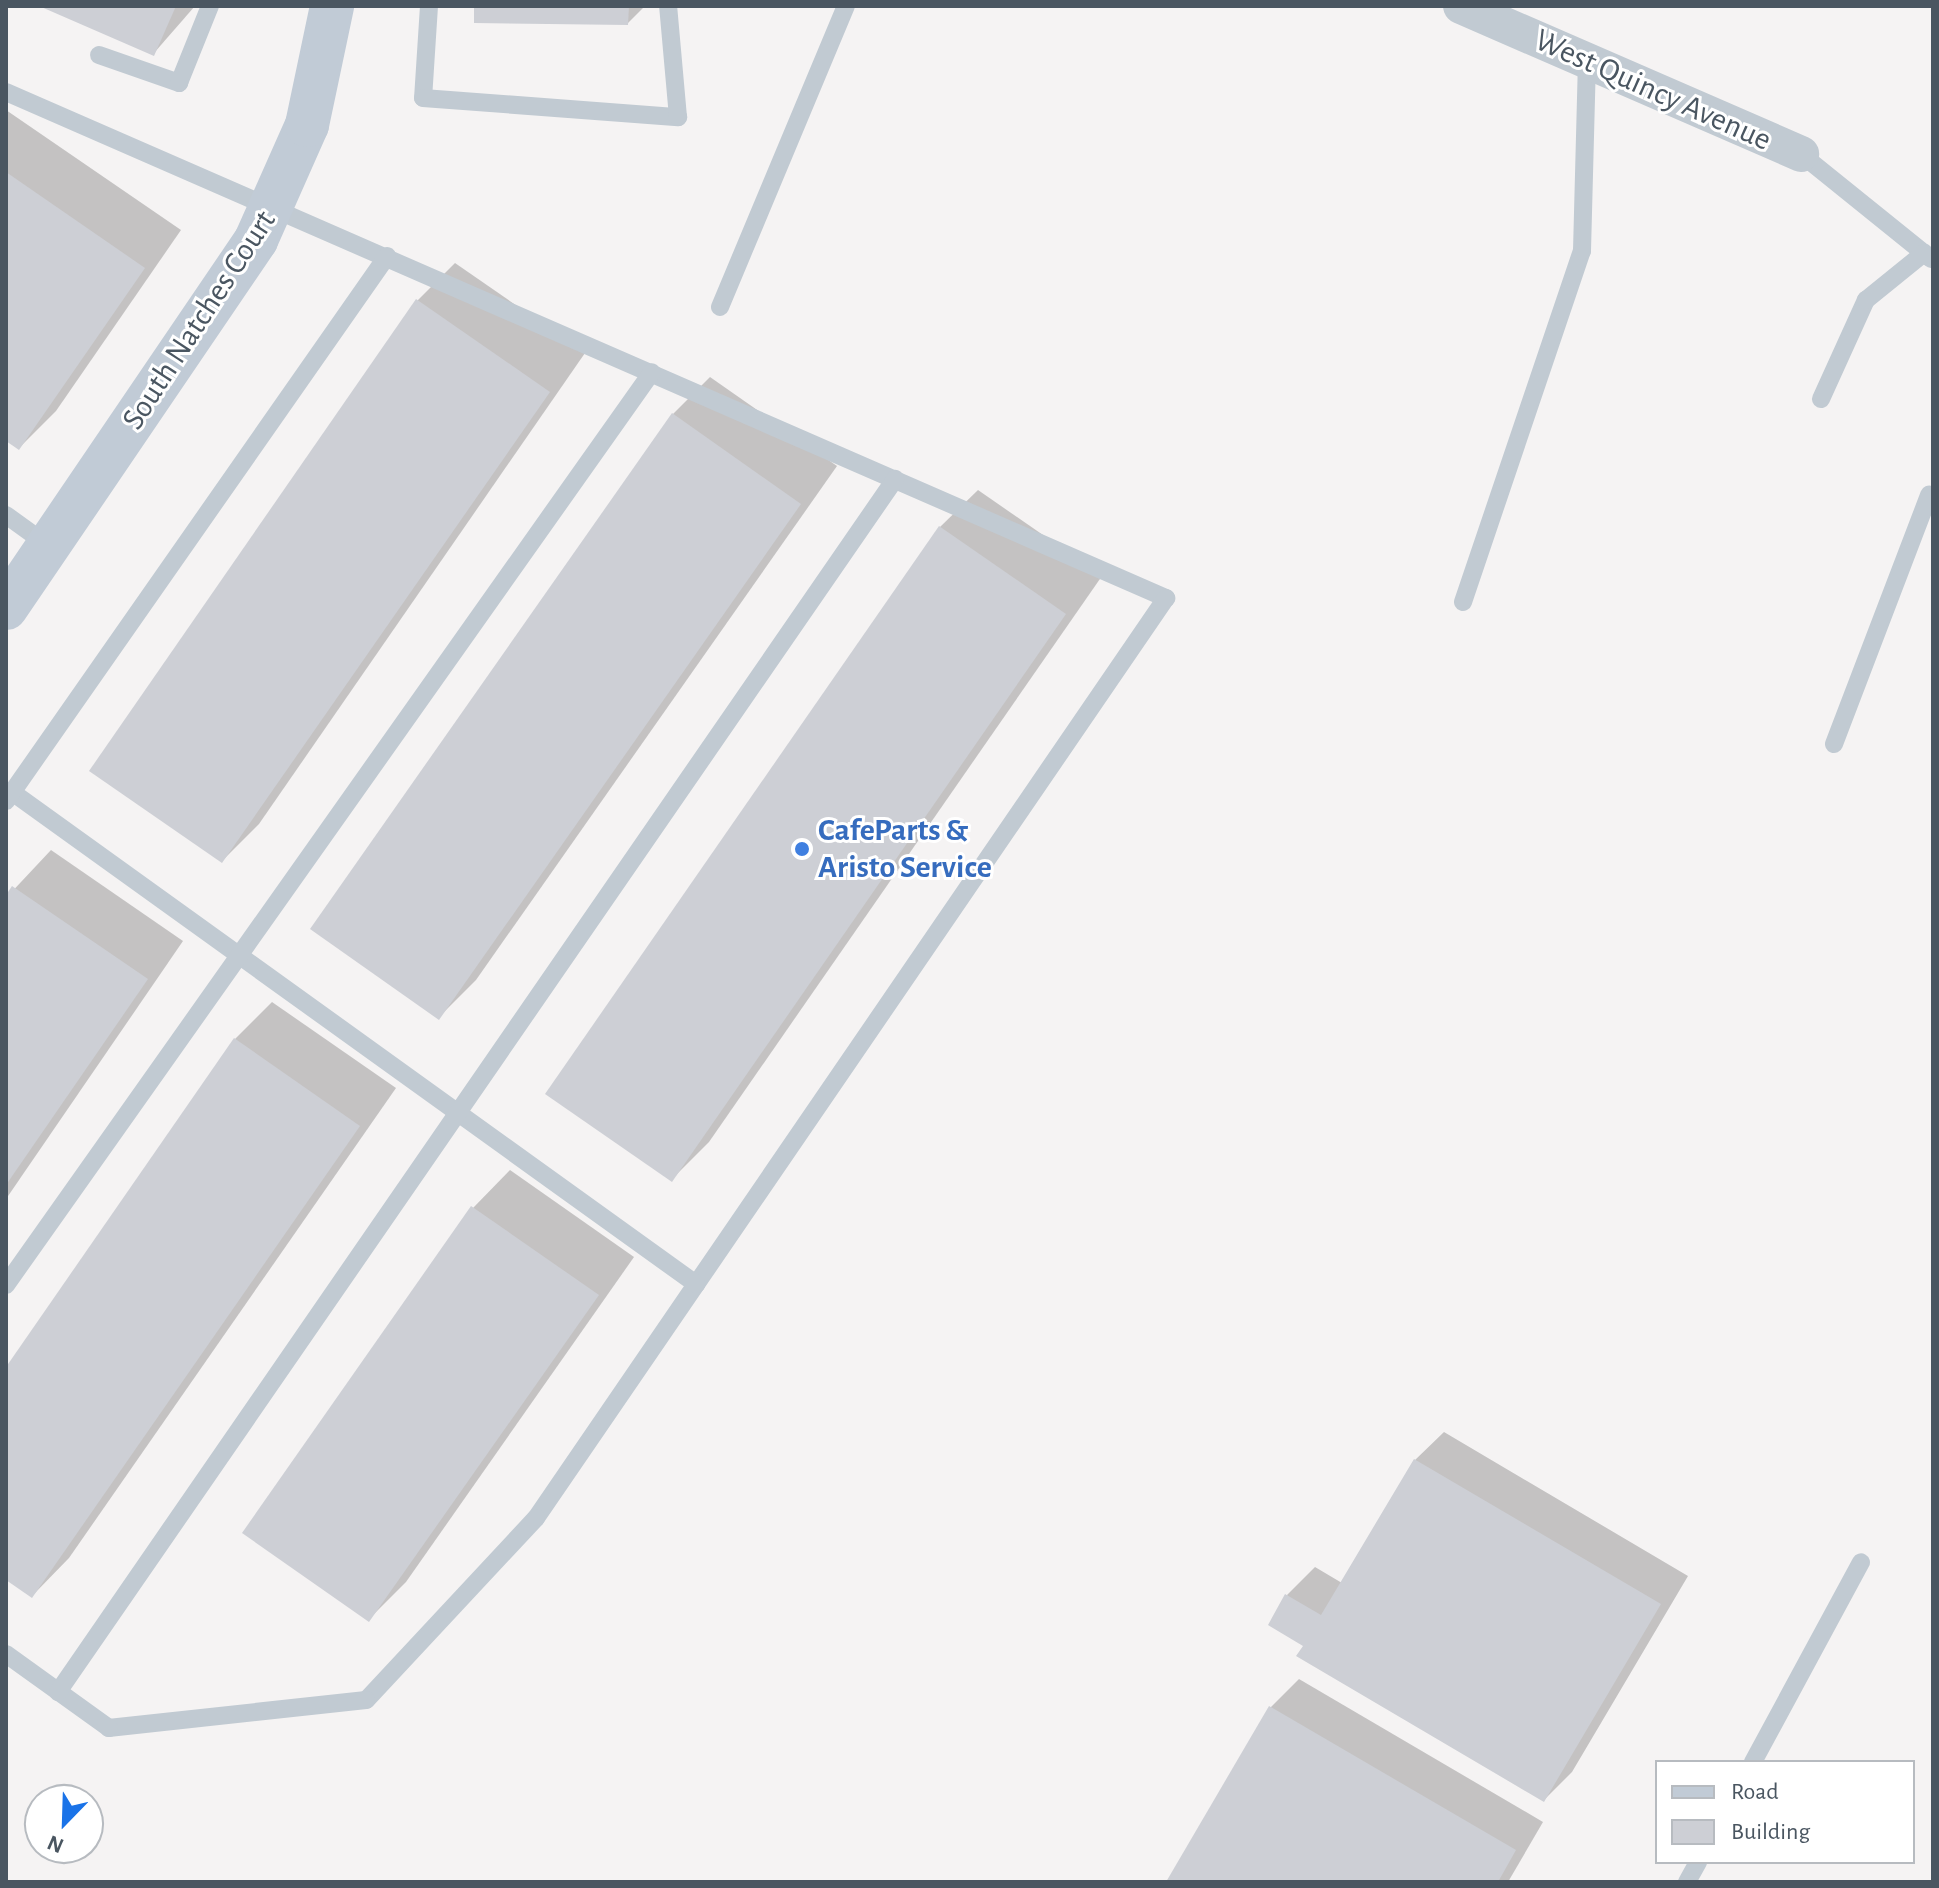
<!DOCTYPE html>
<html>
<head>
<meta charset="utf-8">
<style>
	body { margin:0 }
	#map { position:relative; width:1939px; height:1888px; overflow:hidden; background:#f5f3f3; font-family:"Alegreya Sans",sans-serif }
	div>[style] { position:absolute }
	.shadow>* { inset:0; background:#0003 }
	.building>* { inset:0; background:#cdcfd5 }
	.lane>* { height:18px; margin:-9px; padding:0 9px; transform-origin:9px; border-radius:9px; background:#c1cad2 }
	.street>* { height:36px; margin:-18px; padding:0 18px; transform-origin:18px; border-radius:18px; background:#c1cad2 }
	.secondary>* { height:44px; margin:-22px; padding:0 22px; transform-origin:22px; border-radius:22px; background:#c1cbd6 }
	.dots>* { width:22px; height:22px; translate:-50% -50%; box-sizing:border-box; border:4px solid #fff; border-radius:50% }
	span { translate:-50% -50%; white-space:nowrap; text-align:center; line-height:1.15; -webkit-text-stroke:6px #fff; paint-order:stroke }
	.street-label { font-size:32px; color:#4a5661 }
	.shop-label { font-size:32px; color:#366cbe; font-weight:700 }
	.left { translate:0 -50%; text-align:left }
	.frame { position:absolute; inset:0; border:8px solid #4a5661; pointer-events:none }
	.legend { position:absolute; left:1655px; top:1760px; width:260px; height:104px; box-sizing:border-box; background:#fff; border:2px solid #b7bbc0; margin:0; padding:10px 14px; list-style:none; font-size:24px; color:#4a5661 }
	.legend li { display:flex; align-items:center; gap:16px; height:40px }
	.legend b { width:40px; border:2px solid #b7bbc0 }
	.north { position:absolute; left:24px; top:1784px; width:80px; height:80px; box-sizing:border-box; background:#fff; border:2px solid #b7bbc0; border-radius:50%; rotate:203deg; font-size:22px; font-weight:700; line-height:32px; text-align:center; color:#4a5661 }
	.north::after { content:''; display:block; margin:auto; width:28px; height:36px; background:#1a73e8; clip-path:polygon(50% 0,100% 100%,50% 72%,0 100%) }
</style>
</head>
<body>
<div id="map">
	<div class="shadow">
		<div style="clip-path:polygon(44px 6px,195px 6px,154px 53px)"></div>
		<div style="clip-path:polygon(476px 6px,645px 6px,628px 23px)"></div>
		<div style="clip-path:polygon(6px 110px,181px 230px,56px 411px,19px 448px,6px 439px)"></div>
		<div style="clip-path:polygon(455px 263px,585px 353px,259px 824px,222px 861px,92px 771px,418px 300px)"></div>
		<div style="clip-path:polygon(710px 377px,837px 466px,476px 980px,439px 1017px,673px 414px)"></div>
		<div style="clip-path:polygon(978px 490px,1102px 576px,709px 1142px,672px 1179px,940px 527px)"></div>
		<div style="clip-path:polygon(51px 850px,183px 941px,6px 1199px,6px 898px)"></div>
		<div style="clip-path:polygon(272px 1002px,396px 1088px,69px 1558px,32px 1596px,6px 1578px,6px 1371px,235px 1039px)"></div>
		<div style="clip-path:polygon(510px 1170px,634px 1257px,406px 1582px,369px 1619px,473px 1208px)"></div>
		<div style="clip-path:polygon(1444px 1432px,1688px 1576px,1572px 1772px,1544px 1800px,1306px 1645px,1287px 1595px,1315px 1567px,1342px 1583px,1415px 1460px)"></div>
		<div style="clip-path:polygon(1299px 1679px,1543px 1822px,1508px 1882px,1169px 1882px,1271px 1707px)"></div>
	</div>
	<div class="building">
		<div style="clip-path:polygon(39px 6px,176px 6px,154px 56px)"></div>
		<div style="clip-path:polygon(474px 6px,629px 6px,628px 25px,474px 23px)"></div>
		<div style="clip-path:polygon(6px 172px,145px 268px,19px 450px,6px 441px)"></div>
		<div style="clip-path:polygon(416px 299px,550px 392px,222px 863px,89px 771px)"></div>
		<div style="clip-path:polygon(672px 413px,801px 504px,439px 1020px,310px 929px)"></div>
		<div style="clip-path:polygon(939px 526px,1066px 614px,672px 1182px,545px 1094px)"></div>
		<div style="clip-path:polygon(12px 886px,148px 979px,6px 1185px,6px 895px)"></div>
		<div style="clip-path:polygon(234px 1038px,360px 1126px,32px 1598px,6px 1580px,6px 1367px)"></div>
		<div style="clip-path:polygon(471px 1206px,599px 1295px,369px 1622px,242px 1533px)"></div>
		<div style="clip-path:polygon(1414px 1459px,1661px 1604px,1544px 1802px,1296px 1656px,1303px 1646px,1268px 1625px,1285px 1594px,1321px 1615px)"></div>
		<div style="clip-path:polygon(1269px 1706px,1516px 1850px,1498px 1882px,1166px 1882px)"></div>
	</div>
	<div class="lane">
		<div style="left:429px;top:6px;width:92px;rotate:93.7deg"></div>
		<div style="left:423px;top:98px;width:256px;rotate:4.3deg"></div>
		<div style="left:678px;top:117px;width:111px;rotate:-95.1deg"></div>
		<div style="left:99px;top:55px;width:85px;rotate:19.3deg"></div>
		<div style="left:179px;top:83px;width:83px;rotate:-68.1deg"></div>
		<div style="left:6px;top:92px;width:1266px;rotate:23.57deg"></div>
		<div style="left:1166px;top:598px;width:1115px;rotate:124.4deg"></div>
		<div style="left:536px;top:1518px;width:249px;rotate:133deg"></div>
		<div style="left:366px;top:1700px;width:259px;rotate:173.8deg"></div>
		<div style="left:109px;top:1728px;width:127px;rotate:-144.3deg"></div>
		<div style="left:1801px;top:154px;width:167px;rotate:38.9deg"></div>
		<div style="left:720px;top:307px;width:326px;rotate:-67.3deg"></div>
		<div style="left:1821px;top:399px;width:109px;rotate:-65.6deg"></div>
		<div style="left:1866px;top:300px;width:75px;rotate:-39deg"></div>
		<div style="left:6px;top:515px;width:53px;rotate:35.8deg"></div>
		<div style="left:1463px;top:602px;width:371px;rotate:-71.3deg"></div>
		<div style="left:1582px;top:251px;width:190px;rotate:-88.5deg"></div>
		<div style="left:1834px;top:744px;width:267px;rotate:-69.1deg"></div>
		<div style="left:12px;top:792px;width:843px;rotate:35.73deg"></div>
		<div style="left:6px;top:801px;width:665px;rotate:-55.04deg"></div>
		<div style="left:6px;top:1285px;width:1118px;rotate:-54.72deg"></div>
		<div style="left:58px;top:1692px;width:1474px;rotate:-55.39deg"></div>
		<div style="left:1753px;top:1762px;width:227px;rotate:-61.6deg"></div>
		<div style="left:1687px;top:1882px;width:23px;rotate:-61deg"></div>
	</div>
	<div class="street">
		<div style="left:1461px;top:6px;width:371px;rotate:23.5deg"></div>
	</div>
	<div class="secondary">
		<div style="left:6px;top:608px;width:445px;rotate:-55.8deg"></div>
		<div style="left:256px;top:240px;width:126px;rotate:-66.1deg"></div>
		<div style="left:307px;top:125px;width:122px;rotate:-78.1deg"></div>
	</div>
	<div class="dots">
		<div style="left:802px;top:849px;background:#3f7fe0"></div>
	</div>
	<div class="street-label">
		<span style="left:1653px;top:90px;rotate:24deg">West Quincy Avenue</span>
		<span style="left:199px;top:320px;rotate:-57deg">South Natches Court</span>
	</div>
	<div class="shop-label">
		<span class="left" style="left:818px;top:849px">CafeParts &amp;<br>Aristo Service</span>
	</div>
	<div class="frame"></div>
	<ul class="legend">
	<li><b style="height:10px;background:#c1cbd6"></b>Road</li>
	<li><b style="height:22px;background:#cdcfd5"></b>Building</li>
	</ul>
	<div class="north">N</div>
</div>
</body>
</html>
